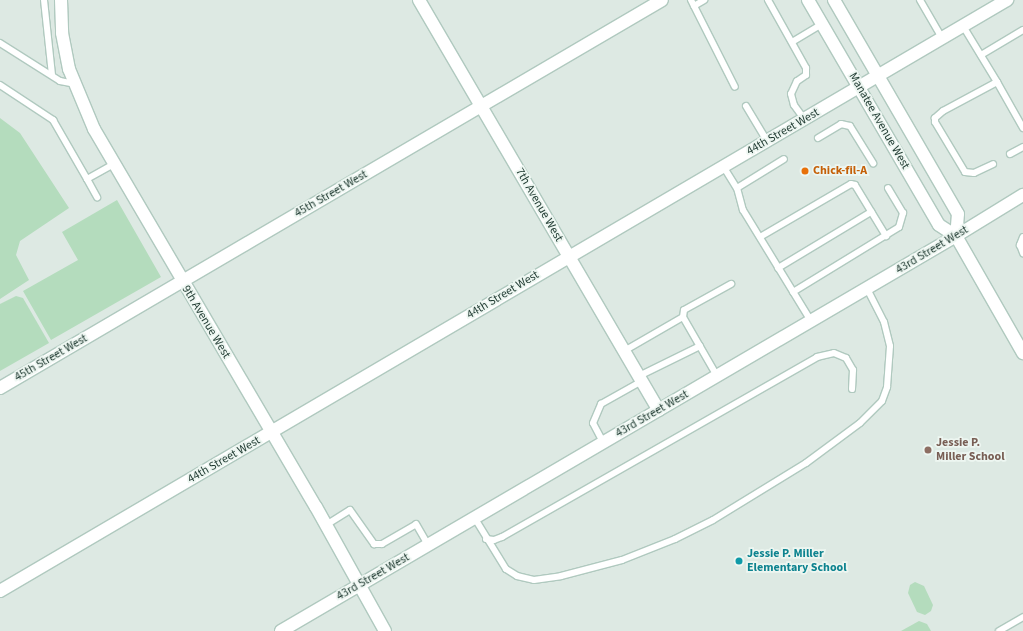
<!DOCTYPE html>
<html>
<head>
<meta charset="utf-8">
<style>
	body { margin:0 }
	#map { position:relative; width:1023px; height:631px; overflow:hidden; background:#dde9e3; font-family:"Source Sans 3",sans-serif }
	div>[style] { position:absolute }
	.green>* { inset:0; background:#b4dcbd }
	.roads { filter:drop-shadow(1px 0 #b0c9bf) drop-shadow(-1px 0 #b0c9bf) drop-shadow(0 1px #b0c9bf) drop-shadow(0 -1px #b0c9bf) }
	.service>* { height:6px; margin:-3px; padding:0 3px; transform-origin:3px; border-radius:3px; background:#fff }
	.minor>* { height:12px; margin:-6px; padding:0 6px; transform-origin:6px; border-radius:6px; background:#fff }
	.tertiary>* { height:12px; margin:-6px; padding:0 6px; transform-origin:6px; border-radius:6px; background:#fff }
	.secondary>* { height:12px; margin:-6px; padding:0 6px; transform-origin:6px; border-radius:6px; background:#fff }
	.dots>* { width:11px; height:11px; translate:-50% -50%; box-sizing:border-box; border:2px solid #edf6f1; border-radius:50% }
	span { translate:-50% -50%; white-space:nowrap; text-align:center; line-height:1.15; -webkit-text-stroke:3.5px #edf6f1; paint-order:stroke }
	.street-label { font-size:12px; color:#1e3930 }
	.food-label { font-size:12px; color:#c56008; font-weight:700 }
	.left { translate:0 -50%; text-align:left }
	.education-label { font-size:12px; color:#785e54; font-weight:700 }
	.culture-label { font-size:12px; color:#0d838f; font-weight:700 }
</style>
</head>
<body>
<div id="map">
	<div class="green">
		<div style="clip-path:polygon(0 118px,20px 133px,69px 208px,20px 241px,16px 255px,29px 280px,0 299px)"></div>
		<div style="clip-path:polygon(117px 200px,161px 277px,51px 340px,23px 291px,78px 260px,62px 232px)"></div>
		<div style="clip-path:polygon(16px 296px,23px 298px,49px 343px,0 371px,0 304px)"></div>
		<div style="clip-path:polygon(915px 582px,924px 586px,933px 605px,931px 611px,925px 615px,917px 612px,908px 593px,910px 585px)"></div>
		<div style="clip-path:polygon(919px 621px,927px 624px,931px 631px,901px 631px)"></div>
	</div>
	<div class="roads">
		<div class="service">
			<div style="left:44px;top:0;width:75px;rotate:83.9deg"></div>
			<div style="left:691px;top:0;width:97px;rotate:63.2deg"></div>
			<div style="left:768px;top:0;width:78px;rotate:60.8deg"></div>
			<div style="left:806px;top:68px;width:7px;rotate:90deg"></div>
			<div style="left:806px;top:75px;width:11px;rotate:146deg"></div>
			<div style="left:797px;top:81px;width:14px;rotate:115deg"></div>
			<div style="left:791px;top:94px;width:11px;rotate:75deg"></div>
			<div style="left:794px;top:105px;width:17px;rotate:54deg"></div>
			<div style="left:920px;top:0;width:44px;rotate:59.9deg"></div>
			<div style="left:694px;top:6px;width:12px;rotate:-31deg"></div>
			<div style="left:963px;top:26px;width:66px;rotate:58.7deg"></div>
			<div style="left:997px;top:82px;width:61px;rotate:151.8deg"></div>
			<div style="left:943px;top:111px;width:11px;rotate:139deg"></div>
			<div style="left:935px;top:118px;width:4px;rotate:90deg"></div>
			<div style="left:935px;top:122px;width:58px;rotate:59deg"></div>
			<div style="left:965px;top:172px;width:9px;rotate:6deg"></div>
			<div style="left:974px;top:173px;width:21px;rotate:-25deg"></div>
			<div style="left:792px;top:42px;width:35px;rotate:-31deg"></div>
			<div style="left:0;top:43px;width:71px;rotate:32.3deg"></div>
			<div style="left:60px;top:81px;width:15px;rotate:11deg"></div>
			<div style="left:981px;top:55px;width:49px;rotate:-30.8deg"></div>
			<div style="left:997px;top:82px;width:53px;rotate:60.5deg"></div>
			<div style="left:0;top:85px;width:64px;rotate:33.4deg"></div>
			<div style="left:53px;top:120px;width:68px;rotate:60deg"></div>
			<div style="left:87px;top:179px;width:31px;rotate:-29deg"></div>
			<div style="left:746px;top:106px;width:41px;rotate:59deg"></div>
			<div style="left:818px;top:138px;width:27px;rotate:-31deg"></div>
			<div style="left:841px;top:124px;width:9px;rotate:13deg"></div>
			<div style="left:850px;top:126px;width:44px;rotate:58.1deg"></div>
			<div style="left:1010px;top:154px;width:15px;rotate:-28deg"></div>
			<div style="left:723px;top:166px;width:26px;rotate:58deg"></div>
			<div style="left:737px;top:188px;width:23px;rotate:75deg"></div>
			<div style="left:743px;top:210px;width:130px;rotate:58.5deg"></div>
			<div style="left:87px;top:179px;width:21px;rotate:61deg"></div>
			<div style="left:737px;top:188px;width:55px;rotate:-31.7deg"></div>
			<div style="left:760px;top:237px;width:105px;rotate:-30.2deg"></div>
			<div style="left:851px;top:184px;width:4px;rotate:14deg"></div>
			<div style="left:855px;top:185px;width:60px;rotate:58.7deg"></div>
			<div style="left:1023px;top:237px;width:9px;rotate:111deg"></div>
			<div style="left:1020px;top:245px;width:9px;rotate:69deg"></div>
			<div style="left:778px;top:268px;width:109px;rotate:-31.1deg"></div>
			<div style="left:793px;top:292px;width:124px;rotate:-31.5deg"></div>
			<div style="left:899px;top:227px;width:15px;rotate:-74deg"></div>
			<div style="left:903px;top:213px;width:29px;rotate:-121deg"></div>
			<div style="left:683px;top:317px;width:7px;rotate:-82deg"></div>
			<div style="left:684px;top:310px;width:54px;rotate:-29deg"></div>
			<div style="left:624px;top:351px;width:68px;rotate:-30deg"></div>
			<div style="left:683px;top:317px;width:68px;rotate:60deg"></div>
			<div style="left:639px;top:376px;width:68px;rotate:-26.2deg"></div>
			<div style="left:603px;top:442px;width:21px;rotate:-118deg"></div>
			<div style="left:593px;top:423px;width:21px;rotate:-67deg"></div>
			<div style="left:601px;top:404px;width:47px;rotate:-29.3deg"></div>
			<div style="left:474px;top:517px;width:61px;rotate:58.4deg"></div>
			<div style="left:506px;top:569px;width:13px;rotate:32deg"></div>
			<div style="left:517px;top:576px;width:17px;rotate:13deg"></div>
			<div style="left:534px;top:580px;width:27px;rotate:-8deg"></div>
			<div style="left:561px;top:576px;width:63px;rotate:-14.7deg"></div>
			<div style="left:622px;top:560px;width:57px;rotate:-21.6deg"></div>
			<div style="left:675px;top:539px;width:42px;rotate:-26.6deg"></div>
			<div style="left:713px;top:520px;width:109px;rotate:-31.5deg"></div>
			<div style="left:806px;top:463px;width:67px;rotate:-36.5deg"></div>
			<div style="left:860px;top:423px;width:31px;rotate:-45deg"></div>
			<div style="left:882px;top:401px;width:15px;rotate:-70deg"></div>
			<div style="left:887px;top:387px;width:41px;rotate:-85.8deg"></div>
			<div style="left:890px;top:346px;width:25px;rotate:-104deg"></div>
			<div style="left:884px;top:322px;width:38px;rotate:-117deg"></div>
			<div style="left:326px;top:525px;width:28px;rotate:-32deg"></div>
			<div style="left:350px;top:510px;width:42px;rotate:54.8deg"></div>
			<div style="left:374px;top:544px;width:8px"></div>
			<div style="left:382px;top:544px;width:39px;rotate:-30deg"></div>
			<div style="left:416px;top:524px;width:24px;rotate:60deg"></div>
			<div style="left:486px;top:539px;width:8px;rotate:7deg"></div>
			<div style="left:494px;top:540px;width:9px;rotate:-21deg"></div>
			<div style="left:502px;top:537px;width:363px;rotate:-29.7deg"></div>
			<div style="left:817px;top:357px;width:17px;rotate:-13deg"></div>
			<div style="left:834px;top:353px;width:13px;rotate:23deg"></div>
			<div style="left:846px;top:358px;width:14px;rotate:60deg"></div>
			<div style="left:853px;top:370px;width:19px;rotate:93deg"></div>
			<div style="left:999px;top:631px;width:28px;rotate:-30deg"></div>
		</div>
		<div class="minor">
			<div style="left:419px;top:0;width:475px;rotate:59.7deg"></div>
			<div style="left:956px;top:236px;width:79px;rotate:-31.5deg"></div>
			<div style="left:0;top:388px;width:767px;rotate:-30.37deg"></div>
			<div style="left:0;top:591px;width:1168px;rotate:-30.41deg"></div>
		</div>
		<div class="tertiary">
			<div style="left:61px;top:0;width:33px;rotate:88deg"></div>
			<div style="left:62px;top:33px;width:37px;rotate:79deg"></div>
			<div style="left:69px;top:69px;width:65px;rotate:67.4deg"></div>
			<div style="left:94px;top:129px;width:438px;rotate:59.6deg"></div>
			<div style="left:316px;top:507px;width:142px;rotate:60.9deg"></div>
			<div style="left:281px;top:631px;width:782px;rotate:-30.34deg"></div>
		</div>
		<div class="secondary">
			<div style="left:808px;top:0;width:260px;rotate:59.8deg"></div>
			<div style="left:939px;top:225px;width:20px;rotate:33deg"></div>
			<div style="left:956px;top:236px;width:135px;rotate:60.2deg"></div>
			<div style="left:834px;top:0;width:247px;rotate:59.9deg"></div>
			<div style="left:958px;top:214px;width:22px;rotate:95deg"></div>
		</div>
	</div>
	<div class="dots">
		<div style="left:805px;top:171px;background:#e8710a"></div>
		<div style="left:928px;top:450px;background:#8d6e63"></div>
		<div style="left:739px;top:561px;background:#0f9aa8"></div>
	</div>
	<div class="street-label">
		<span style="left:879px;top:121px;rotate:60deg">Manatee Avenue West</span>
		<span style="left:783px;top:132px;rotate:-30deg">44th Street West</span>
		<span style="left:331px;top:194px;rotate:-30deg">45th Street West</span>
		<span style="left:539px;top:205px;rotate:60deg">7th Avenue West</span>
		<span style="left:932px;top:250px;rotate:-31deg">43rd Street West</span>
		<span style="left:503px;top:295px;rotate:-31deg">44th Street West</span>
		<span style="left:206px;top:322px;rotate:59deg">9th Avenue West</span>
		<span style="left:51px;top:358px;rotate:-30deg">45th Street West</span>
		<span style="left:652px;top:414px;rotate:-30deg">43rd Street West</span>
		<span style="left:224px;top:460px;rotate:-30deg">44th Street West</span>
		<span style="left:373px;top:577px;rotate:-30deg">43rd Street West</span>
	</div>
	<div class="food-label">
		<span class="left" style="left:813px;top:171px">Chick-fil-A</span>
	</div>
	<div class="education-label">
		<span class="left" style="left:936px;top:450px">Jessie P.<br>Miller School</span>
	</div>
	<div class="culture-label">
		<span class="left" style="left:747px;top:561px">Jessie P. Miller<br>Elementary School</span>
	</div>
</div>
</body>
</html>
